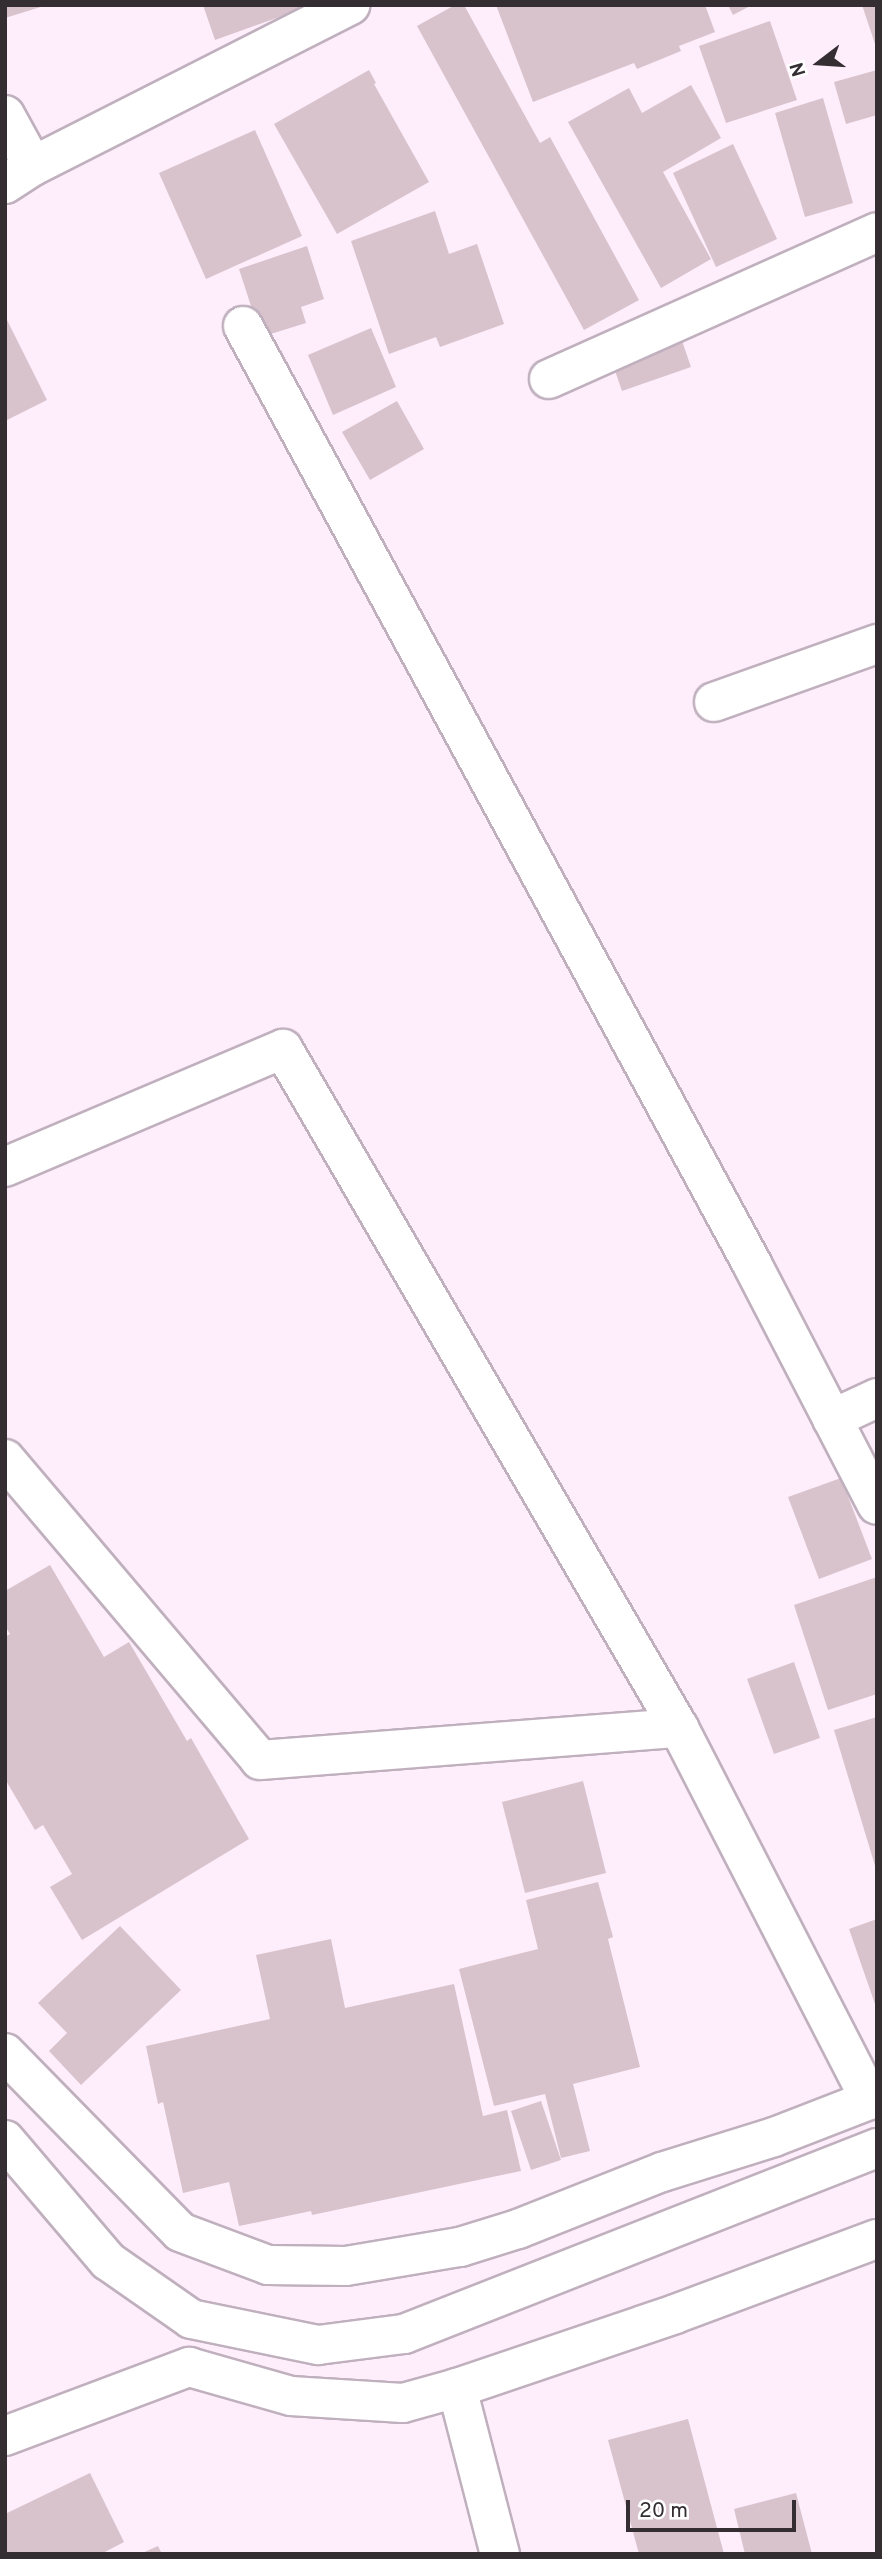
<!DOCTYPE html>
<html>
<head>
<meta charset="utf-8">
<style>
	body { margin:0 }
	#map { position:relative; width:882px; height:2559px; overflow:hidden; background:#feedfb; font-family:Overpass,sans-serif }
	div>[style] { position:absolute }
	.building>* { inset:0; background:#d8c3cd }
	.roads { filter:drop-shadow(2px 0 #c0b0be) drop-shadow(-2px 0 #c0b0be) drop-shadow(0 2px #c0b0be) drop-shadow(0 -2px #c0b0be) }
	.minor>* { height:38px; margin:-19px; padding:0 19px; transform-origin:19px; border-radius:19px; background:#fff }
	span { translate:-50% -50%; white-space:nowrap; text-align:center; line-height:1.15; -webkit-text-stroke:6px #fff; paint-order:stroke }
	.frame { position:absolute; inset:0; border:7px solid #342e33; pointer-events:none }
	.north { position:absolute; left:784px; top:28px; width:70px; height:70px; -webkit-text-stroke:5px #fff; paint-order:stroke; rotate:253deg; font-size:19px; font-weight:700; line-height:28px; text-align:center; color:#342e33 }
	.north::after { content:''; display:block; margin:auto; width:24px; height:32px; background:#342e33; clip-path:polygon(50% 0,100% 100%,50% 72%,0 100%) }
	.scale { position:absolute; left:626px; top:2500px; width:170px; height:32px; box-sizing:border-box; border:4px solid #342e33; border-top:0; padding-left:9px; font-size:21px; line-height:24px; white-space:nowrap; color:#342e33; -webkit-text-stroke:5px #fff; paint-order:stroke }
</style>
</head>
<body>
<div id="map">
	<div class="building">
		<div style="clip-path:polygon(5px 5px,44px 5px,44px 6px,5px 18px)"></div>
		<div style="clip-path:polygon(203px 5px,310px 5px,310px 6px,215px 40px)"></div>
		<div style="clip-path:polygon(455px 5px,464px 5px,540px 143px,550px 137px,639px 300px,584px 330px,417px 26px)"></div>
		<div style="clip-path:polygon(496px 5px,705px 5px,715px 32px,679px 46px,681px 51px,637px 69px,634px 63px,533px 102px)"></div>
		<div style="clip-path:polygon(728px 5px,752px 5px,733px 15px)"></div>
		<div style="clip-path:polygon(862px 5px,877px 5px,877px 47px,876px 47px)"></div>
		<div style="clip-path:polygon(770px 21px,797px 100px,726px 123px,699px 46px)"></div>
		<div style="clip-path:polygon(369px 70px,376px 83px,374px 84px,429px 182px,337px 234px,274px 124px)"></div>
		<div style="clip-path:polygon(877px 70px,877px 115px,846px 124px,834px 82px)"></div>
		<div style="clip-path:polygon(691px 85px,721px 138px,663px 172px,711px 259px,661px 288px,568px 122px,629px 88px,642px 113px)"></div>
		<div style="clip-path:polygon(823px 98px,853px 203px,805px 217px,775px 113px)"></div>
		<div style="clip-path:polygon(255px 130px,302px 236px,206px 279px,159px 173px)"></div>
		<div style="clip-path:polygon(733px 144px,777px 239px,716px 267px,673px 173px)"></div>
		<div style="clip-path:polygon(435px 211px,449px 254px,477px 244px,504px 324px,440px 347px,436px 337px,389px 354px,351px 241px)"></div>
		<div style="clip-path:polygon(307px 246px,324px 299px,301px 307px,306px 323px,261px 337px,239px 269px)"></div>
		<div style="clip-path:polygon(5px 316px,47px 400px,5px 421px)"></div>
		<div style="clip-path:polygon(371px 328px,396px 387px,333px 415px,308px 355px)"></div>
		<div style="clip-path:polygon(681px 338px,691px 367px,622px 391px,612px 362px)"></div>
		<div style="clip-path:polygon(397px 401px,424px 449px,370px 480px,342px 432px)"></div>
		<div style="clip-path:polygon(841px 1478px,872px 1559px,819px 1579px,788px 1497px)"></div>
		<div style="clip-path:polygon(50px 1565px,104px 1657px,129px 1642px,187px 1741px,191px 1738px,249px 1839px,82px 1940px,50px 1887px,72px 1874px,43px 1825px,35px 1830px,5px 1779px,5px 1637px,10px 1634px,5px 1626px,5px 1591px)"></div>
		<div style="clip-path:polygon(877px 1577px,877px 1694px,828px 1710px,794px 1605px)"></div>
		<div style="clip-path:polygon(794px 1662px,820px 1738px,774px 1754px,747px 1679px)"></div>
		<div style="clip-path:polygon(877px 1717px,877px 1869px,876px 1869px,834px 1730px)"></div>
		<div style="clip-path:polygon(583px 1781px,606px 1873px,525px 1893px,502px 1802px)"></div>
		<div style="clip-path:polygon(598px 1882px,613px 1937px,608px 1939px,640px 2067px,573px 2084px,590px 2151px,561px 2158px,545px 2094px,494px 2106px,459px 1969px,538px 1949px,526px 1900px)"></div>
		<div style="clip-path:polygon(877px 1919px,877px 2007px,876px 2007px,849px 1929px)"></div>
		<div style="clip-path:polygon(120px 1926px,181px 1990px,81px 2085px,49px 2051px,67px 2033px,38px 2003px)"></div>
		<div style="clip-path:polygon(331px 1939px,345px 2008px,454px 1984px,483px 2116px,507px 2110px,521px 2171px,312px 2215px,311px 2211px,239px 2226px,229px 2182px,183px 2193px,163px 2102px,158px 2104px,146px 2046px,270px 2019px,256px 1955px)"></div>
		<div style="clip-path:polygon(541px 2101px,561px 2160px,531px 2170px,511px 2111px)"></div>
		<div style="clip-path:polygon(688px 2419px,724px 2554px,639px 2554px,608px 2440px)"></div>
		<div style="clip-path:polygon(90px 2473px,124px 2542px,101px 2554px,5px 2554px,5px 2514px)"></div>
		<div style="clip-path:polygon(796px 2493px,812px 2554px,745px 2554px,734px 2509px)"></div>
		<div style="clip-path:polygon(158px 2546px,162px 2554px,140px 2554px)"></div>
	</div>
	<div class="roads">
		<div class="minor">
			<div style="left:5px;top:115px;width:58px;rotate:61.2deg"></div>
			<div style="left:5px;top:184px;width:33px;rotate:-33deg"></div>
			<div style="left:33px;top:166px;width:356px;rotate:-26.9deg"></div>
			<div style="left:243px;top:326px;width:1067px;rotate:61.51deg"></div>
			<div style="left:752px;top:1264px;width:271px;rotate:62.6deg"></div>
			<div style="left:549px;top:379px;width:359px;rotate:-24.1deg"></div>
			<div style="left:714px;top:702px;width:173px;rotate:-19.6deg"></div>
			<div style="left:5px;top:1167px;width:302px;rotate:-23deg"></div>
			<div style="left:283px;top:1049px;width:786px;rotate:59.75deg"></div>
			<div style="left:832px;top:1419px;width:50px;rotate:-25deg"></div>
			<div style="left:5px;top:1459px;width:394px;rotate:49.7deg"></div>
			<div style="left:260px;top:1760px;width:420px;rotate:-4.4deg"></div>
			<div style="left:679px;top:1728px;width:418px;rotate:62.8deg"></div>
			<div style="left:5px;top:2053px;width:250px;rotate:45.6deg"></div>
			<div style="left:180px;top:2232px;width:94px;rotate:20.6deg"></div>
			<div style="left:268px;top:2265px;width:78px;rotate:0.7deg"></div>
			<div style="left:346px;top:2266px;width:116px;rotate:-9.5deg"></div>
			<div style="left:460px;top:2247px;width:61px;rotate:-17.2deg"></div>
			<div style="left:518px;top:2229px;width:155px;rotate:-21.6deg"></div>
			<div style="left:662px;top:2172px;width:117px;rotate:-17.4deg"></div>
			<div style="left:774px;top:2137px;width:110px;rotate:-21.2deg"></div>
			<div style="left:5px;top:2140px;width:159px;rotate:49.6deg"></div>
			<div style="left:108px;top:2261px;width:101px;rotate:34.9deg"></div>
			<div style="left:191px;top:2319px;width:130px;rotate:11.6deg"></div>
			<div style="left:318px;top:2345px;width:87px;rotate:-7.3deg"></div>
			<div style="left:404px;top:2334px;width:508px;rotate:-21.47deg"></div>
			<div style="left:457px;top:2388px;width:230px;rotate:-18.7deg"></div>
			<div style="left:675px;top:2314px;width:215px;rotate:-20.4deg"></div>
			<div style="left:5px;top:2436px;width:197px;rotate:-20.6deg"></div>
			<div style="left:189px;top:2367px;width:106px;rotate:15.9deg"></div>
			<div style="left:291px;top:2396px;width:112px;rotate:3.6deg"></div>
			<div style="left:403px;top:2403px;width:56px;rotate:-15.5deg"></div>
			<div style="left:457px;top:2388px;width:171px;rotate:75.5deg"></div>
		</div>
	</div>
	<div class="frame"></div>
	<div class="north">N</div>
	<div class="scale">20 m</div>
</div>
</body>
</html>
